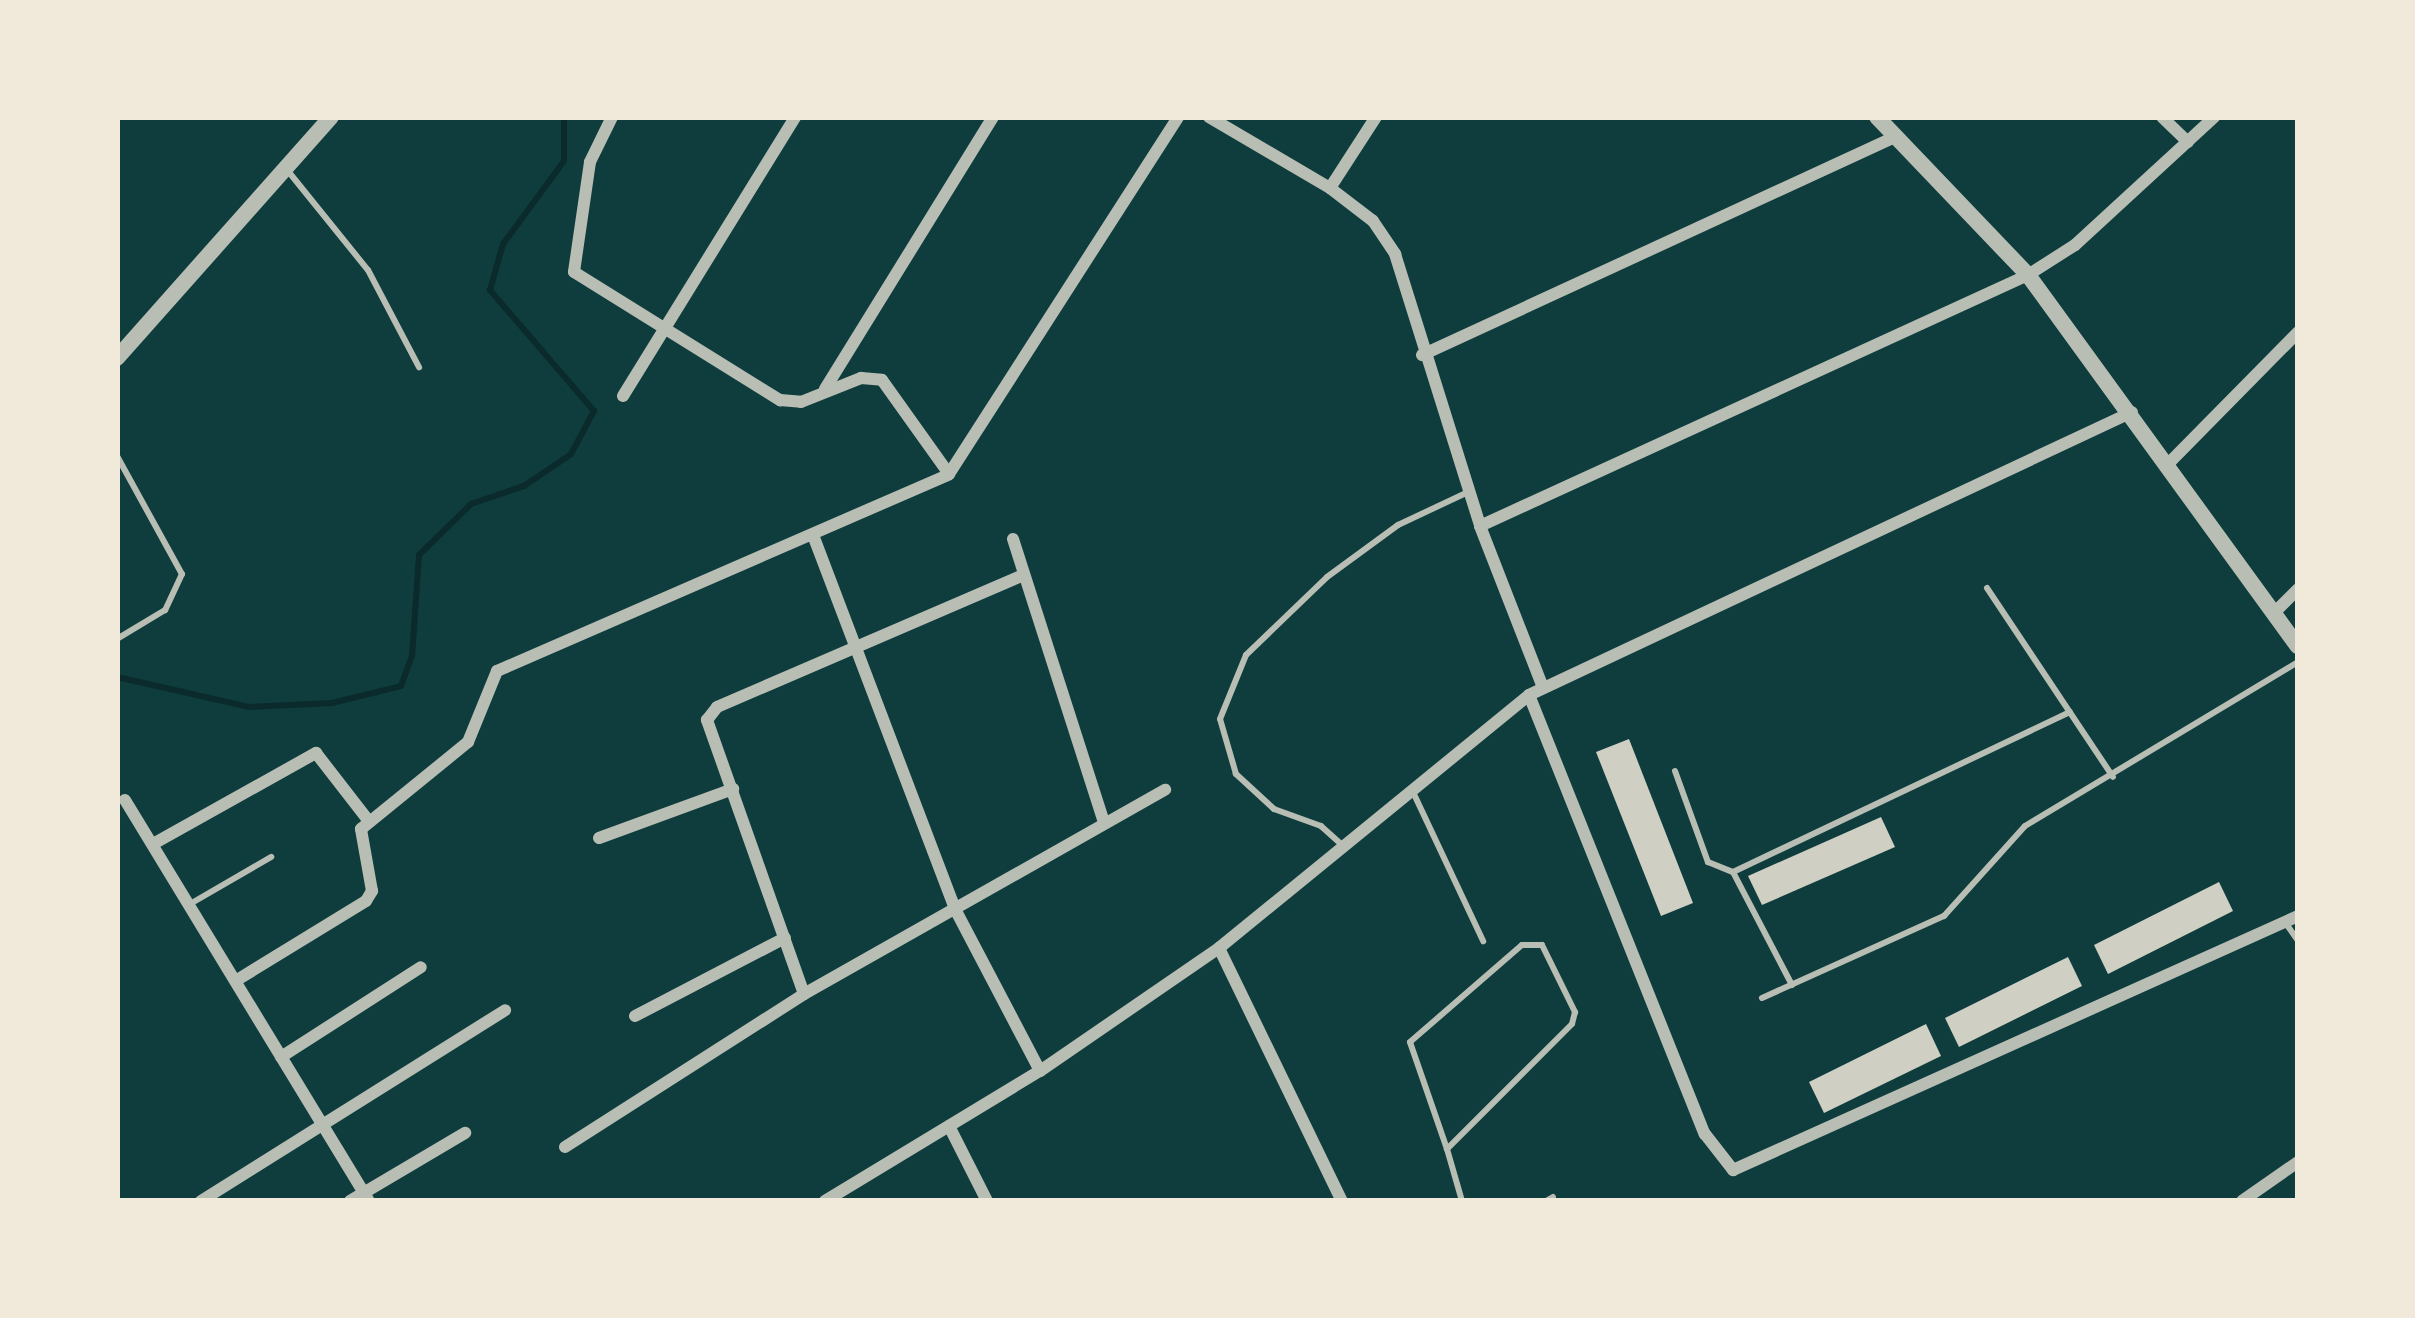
<!DOCTYPE html>
<html>
<head>
<meta charset="utf-8">
<style>
	body { margin:0 }
	#map { position:relative; width:2415px; height:1318px; overflow:hidden; background:#0f3d3e; font-family:Inter,sans-serif }
	div>[style] { position:absolute }
	.stream>* { height:6px; margin:-3px; padding:0 3px; transform-origin:3px; border-radius:3px; background:#0a2a2b }
	.building>* { inset:0; background:#cfcfc3 }
	.service>* { height:6px; margin:-3px; padding:0 3px; transform-origin:3px; border-radius:3px; background:#b8beb3 }
	.minor>* { height:12px; margin:-6px; padding:0 6px; transform-origin:6px; border-radius:6px; background:#b8beb3 }
	.tertiary>* { height:16px; margin:-8px; padding:0 8px; transform-origin:8px; border-radius:8px; background:#b8beb3 }
	span { translate:-50% -50%; white-space:nowrap; text-align:center; line-height:1.15; -webkit-text-stroke:9px #f1e9da; paint-order:stroke }
	.frame { position:absolute; inset:0; border:120px solid #f1e9da; pointer-events:none }
</style>
</head>
<body>
<div id="map">
	<div class="stream">
		<div style="left:117px;top:677px;width:135px;rotate:12.8deg"></div>
		<div style="left:249px;top:707px;width:83px;rotate:-2.8deg"></div>
		<div style="left:332px;top:703px;width:71px;rotate:-13.8deg"></div>
		<div style="left:401px;top:686px;width:32px;rotate:-70deg"></div>
		<div style="left:412px;top:656px;width:101px;rotate:-86deg"></div>
		<div style="left:419px;top:555px;width:73px;rotate:-44.4deg"></div>
		<div style="left:471px;top:504px;width:56px;rotate:-18.8deg"></div>
		<div style="left:524px;top:486px;width:57px;rotate:-34.2deg"></div>
		<div style="left:571px;top:454px;width:49px;rotate:-61.9deg"></div>
		<div style="left:594px;top:411px;width:160px;rotate:-130.7deg"></div>
		<div style="left:490px;top:290px;width:48px;rotate:-74.2deg"></div>
		<div style="left:503px;top:244px;width:103px;rotate:-53.7deg"></div>
		<div style="left:564px;top:161px;width:44px;rotate:-90deg"></div>
	</div>
	<div class="building">
		<div style="clip-path:polygon(1629px 739px,1693px 903px,1661px 916px,1596px 752px)"></div>
		<div style="clip-path:polygon(1881px 817px,1895px 847px,1762px 905px,1748px 876px)"></div>
		<div style="clip-path:polygon(2219px 882px,2233px 911px,2108px 974px,2094px 945px)"></div>
		<div style="clip-path:polygon(2068px 957px,2082px 986px,1959px 1047px,1945px 1018px)"></div>
		<div style="clip-path:polygon(1926px 1024px,1941px 1056px,1824px 1113px,1809px 1082px)"></div>
	</div>
	<div class="service">
		<div style="left:288px;top:171px;width:127px;rotate:51.1deg"></div>
		<div style="left:368px;top:270px;width:110px;rotate:62.3deg"></div>
		<div style="left:117px;top:456px;width:135px;rotate:61.2deg"></div>
		<div style="left:182px;top:574px;width:40px;rotate:115deg"></div>
		<div style="left:165px;top:610px;width:56px;rotate:148.9deg"></div>
		<div style="left:1987px;top:588px;width:227px;rotate:56.3deg"></div>
		<div style="left:1675px;top:771px;width:97px;rotate:70.1deg"></div>
		<div style="left:1708px;top:862px;width:27px;rotate:22deg"></div>
		<div style="left:1413px;top:792px;width:165px;rotate:64.8deg"></div>
		<div style="left:1341px;top:844px;width:27px;rotate:-138deg"></div>
		<div style="left:1321px;top:826px;width:50px;rotate:-160.1deg"></div>
		<div style="left:1274px;top:809px;width:52px;rotate:-137.4deg"></div>
		<div style="left:1236px;top:774px;width:57px;rotate:-106.2deg"></div>
		<div style="left:1220px;top:719px;width:69px;rotate:-67.9deg"></div>
		<div style="left:1246px;top:655px;width:112px;rotate:-43.9deg"></div>
		<div style="left:1327px;top:577px;width:88px;rotate:-36.2deg"></div>
		<div style="left:1398px;top:525px;width:77px;rotate:-25.2deg"></div>
		<div style="left:190px;top:904px;width:94px;rotate:-30.1deg"></div>
		<div style="left:2287px;top:925px;width:19px;rotate:55deg"></div>
		<div style="left:1792px;top:985px;width:127px;rotate:-117.6deg"></div>
		<div style="left:1733px;top:872px;width:373px;rotate:-25.4deg"></div>
		<div style="left:1762px;top:998px;width:200px;rotate:-24.3deg"></div>
		<div style="left:1944px;top:916px;width:121px;rotate:-48deg"></div>
		<div style="left:2025px;top:826px;width:318px;rotate:-31deg"></div>
		<div style="left:1447px;top:1149px;width:113px;rotate:-109.1deg"></div>
		<div style="left:1410px;top:1042px;width:148px;rotate:-40.9deg"></div>
		<div style="left:1522px;top:945px;width:20px"></div>
		<div style="left:1542px;top:945px;width:75px;rotate:63.8deg"></div>
		<div style="left:1575px;top:1012px;width:12px;rotate:104deg"></div>
		<div style="left:1572px;top:1024px;width:177px;rotate:135deg"></div>
		<div style="left:1447px;top:1149px;width:54px;rotate:73.9deg"></div>
		<div style="left:1546px;top:1201px;width:8px;rotate:-30deg"></div>
	</div>
	<div class="minor">
		<div style="left:612px;top:117px;width:50px;rotate:116.1deg"></div>
		<div style="left:590px;top:162px;width:111px;rotate:98.3deg"></div>
		<div style="left:574px;top:272px;width:243px;rotate:31.9deg"></div>
		<div style="left:780px;top:400px;width:21px;rotate:5deg"></div>
		<div style="left:801px;top:402px;width:65px;rotate:-21.8deg"></div>
		<div style="left:861px;top:378px;width:21px;rotate:5deg"></div>
		<div style="left:882px;top:380px;width:115px;rotate:54.5deg"></div>
		<div style="left:1209px;top:117px;width:140px;rotate:30.4deg"></div>
		<div style="left:1330px;top:188px;width:54px;rotate:37.5deg"></div>
		<div style="left:1373px;top:221px;width:40px;rotate:56deg"></div>
		<div style="left:1395px;top:254px;width:285px;rotate:72.6deg"></div>
		<div style="left:1480px;top:526px;width:174px;rotate:68.7deg"></div>
		<div style="left:2162px;top:117px;width:36px;rotate:44deg"></div>
		<div style="left:1330px;top:188px;width:85px;rotate:-57.1deg"></div>
		<div style="left:1422px;top:355px;width:523px;rotate:-24.75deg"></div>
		<div style="left:825px;top:389px;width:320px;rotate:-58.3deg"></div>
		<div style="left:623px;top:396px;width:328px;rotate:-58.3deg"></div>
		<div style="left:2169px;top:463px;width:184px;rotate:-45.4deg"></div>
		<div style="left:1480px;top:526px;width:603px;rotate:-24.61deg"></div>
		<div style="left:2028px;top:275px;width:56px;rotate:-32.6deg"></div>
		<div style="left:2075px;top:245px;width:189px;rotate:-42.6deg"></div>
		<div style="left:813px;top:535px;width:400px;rotate:69.2deg"></div>
		<div style="left:955px;top:909px;width:183px;rotate:62.3deg"></div>
		<div style="left:1013px;top:539px;width:295px;rotate:72.2deg"></div>
		<div style="left:2274px;top:613px;width:34px;rotate:-45deg"></div>
		<div style="left:1529px;top:695px;width:473px;rotate:68.2deg"></div>
		<div style="left:1705px;top:1134px;width:46px;rotate:52.1deg"></div>
		<div style="left:1733px;top:1170px;width:619px;rotate:-24.21deg"></div>
		<div style="left:125px;top:800px;width:469px;rotate:58.7deg"></div>
		<div style="left:599px;top:838px;width:143px;rotate:-20.1deg"></div>
		<div style="left:153px;top:844px;width:187px;rotate:-29.2deg"></div>
		<div style="left:316px;top:753px;width:85px;rotate:52.2deg"></div>
		<div style="left:1219px;top:948px;width:281px;rotate:64.1deg"></div>
		<div style="left:237px;top:980px;width:151px;rotate:-31.5deg"></div>
		<div style="left:366px;top:901px;width:12px;rotate:-59deg"></div>
		<div style="left:372px;top:891px;width:63px;rotate:-100.1deg"></div>
		<div style="left:361px;top:829px;width:138px;rotate:-39.1deg"></div>
		<div style="left:468px;top:742px;width:77px;rotate:-67.8deg"></div>
		<div style="left:497px;top:671px;width:493px;rotate:-23.5deg"></div>
		<div style="left:949px;top:474px;width:424px;rotate:-57.3deg"></div>
		<div style="left:804px;top:994px;width:291px;rotate:-109.5deg"></div>
		<div style="left:707px;top:720px;width:16px;rotate:-52deg"></div>
		<div style="left:717px;top:707px;width:329px;rotate:-23.3deg"></div>
		<div style="left:635px;top:1016px;width:169px;rotate:-27.5deg"></div>
		<div style="left:281px;top:1057px;width:166px;rotate:-32.7deg"></div>
		<div style="left:949px;top:1126px;width:84px;rotate:63.1deg"></div>
		<div style="left:565px;top:1147px;width:284px;rotate:-32.6deg"></div>
		<div style="left:804px;top:994px;width:415px;rotate:-29.5deg"></div>
		<div style="left:201px;top:1201px;width:359px;rotate:-32.1deg"></div>
		<div style="left:350px;top:1201px;width:134px;rotate:-30.6deg"></div>
		<div style="left:825px;top:1201px;width:251px;rotate:-31.2deg"></div>
		<div style="left:1040px;top:1071px;width:217px;rotate:-34.5deg"></div>
		<div style="left:1219px;top:948px;width:400px;rotate:-39.2deg"></div>
		<div style="left:1529px;top:695px;width:666px;rotate:-25.14deg"></div>
		<div style="left:2242px;top:1201px;width:68px;rotate:-34.9deg"></div>
	</div>
	<div class="tertiary">
		<div style="left:1877px;top:117px;width:219px;rotate:46.3deg"></div>
		<div style="left:2028px;top:275px;width:459px;rotate:54deg"></div>
		<div style="left:117px;top:358px;width:322px;rotate:-48.4deg"></div>
	</div>
	<div class="frame"></div>
</div>
</body>
</html>
